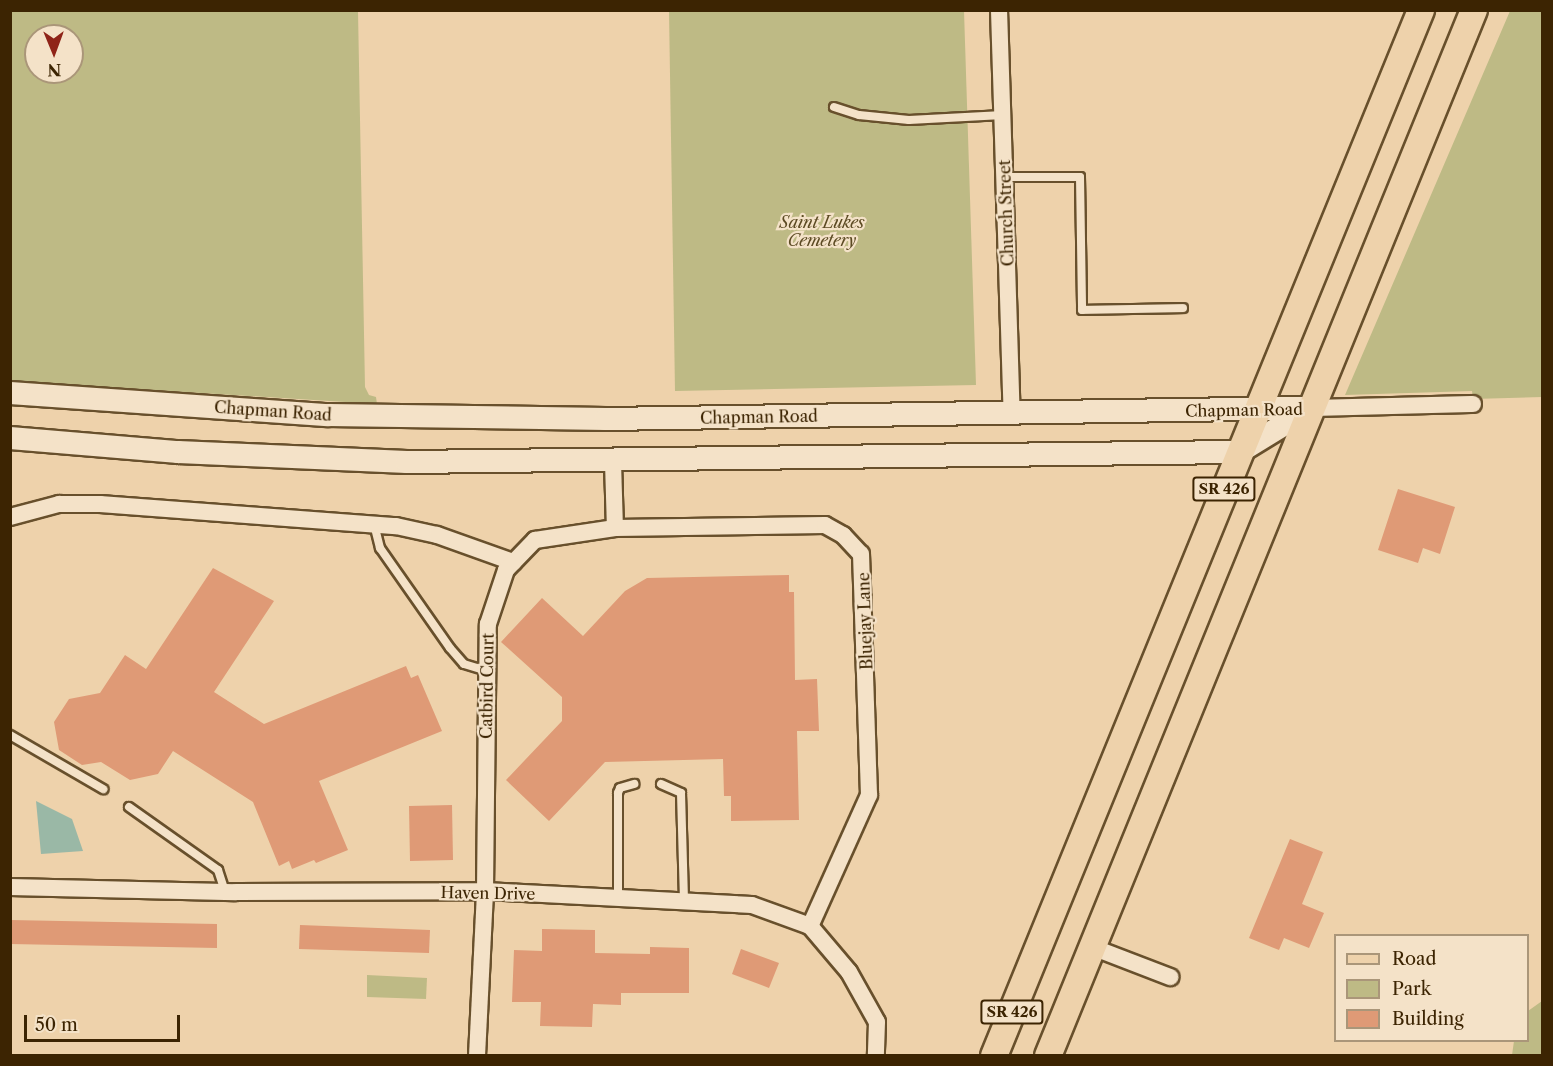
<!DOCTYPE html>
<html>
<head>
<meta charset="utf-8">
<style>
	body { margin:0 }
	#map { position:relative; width:1553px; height:1066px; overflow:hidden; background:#eed2ab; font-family:"Libre Caslon Text",serif }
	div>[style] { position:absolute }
	.green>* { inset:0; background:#beba85 }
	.water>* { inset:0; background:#9ab8a6 }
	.building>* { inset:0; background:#df9a76 }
	.roads { filter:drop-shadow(2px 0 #68502c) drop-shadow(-2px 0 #68502c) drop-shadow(0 2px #68502c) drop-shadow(0 -2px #68502c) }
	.lane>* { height:8px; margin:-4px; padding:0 4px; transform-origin:4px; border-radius:4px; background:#f4e2c8 }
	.street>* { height:16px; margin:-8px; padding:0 8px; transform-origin:8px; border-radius:8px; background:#f4e2c8 }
	.secondary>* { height:22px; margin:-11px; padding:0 11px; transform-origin:11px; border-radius:11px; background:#f4e2c8 }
	.primary>* { height:26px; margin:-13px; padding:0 13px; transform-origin:13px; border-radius:13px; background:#eed2ab }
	span { translate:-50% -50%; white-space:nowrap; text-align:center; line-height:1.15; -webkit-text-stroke:4.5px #f4e2c8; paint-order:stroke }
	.shield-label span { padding:2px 4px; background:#f4e2c8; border:2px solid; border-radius:4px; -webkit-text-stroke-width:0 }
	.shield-label { font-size:15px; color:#3c2402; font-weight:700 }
	.street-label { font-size:16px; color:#3c2402 }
	.park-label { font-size:16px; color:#5c4a23; font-style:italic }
	.frame { position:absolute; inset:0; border:12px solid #3c2402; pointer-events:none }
	.legend { position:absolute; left:1334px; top:934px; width:195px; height:108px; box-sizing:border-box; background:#f4e2c8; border:2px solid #aa9679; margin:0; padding:8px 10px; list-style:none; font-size:18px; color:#3c2402 }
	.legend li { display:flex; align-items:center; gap:12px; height:30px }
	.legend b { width:30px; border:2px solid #aa9679 }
	.north { position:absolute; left:24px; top:24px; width:60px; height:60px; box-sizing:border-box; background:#f4e2c8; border:2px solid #aa9679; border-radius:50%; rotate:179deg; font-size:16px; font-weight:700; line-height:24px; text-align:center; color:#3c2402 }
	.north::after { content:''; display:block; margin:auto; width:21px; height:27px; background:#8f2418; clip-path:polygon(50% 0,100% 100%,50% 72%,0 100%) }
	.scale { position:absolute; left:24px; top:1015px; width:156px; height:27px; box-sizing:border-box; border:3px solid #3c2402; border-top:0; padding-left:8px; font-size:18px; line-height:21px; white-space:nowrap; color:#3c2402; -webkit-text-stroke:4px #f4e2c8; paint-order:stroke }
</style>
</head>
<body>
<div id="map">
	<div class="green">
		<div style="clip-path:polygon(evenodd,10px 11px,358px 11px,365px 387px,369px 395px,376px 397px,377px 404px,11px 381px,10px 11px,36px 36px,72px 36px,72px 72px,36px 72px,36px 36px)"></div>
		<div style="clip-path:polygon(669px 11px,964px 11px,976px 385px,675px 391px)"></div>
		<div style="clip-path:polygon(1510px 11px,1542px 11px,1542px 397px,1473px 399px,1472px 391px,1345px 395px)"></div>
		<div style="clip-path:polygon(367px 975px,427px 978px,426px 999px,367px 997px)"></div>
		<div style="clip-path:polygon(1542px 1001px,1542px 1055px,1512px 1055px,1514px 1041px,1528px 1040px,1528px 1011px)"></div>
	</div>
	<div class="water">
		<div style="clip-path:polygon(36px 801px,72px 819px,83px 851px,41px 854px)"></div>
	</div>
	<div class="building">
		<div style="clip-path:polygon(1398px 489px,1455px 507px,1440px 554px,1423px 548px,1418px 563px,1378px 550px)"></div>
		<div style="clip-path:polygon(213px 568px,274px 601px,214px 692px,264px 724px,406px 666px,411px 678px,418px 675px,442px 731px,319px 781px,348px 850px,316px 863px,314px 860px,292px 869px,289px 861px,279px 866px,253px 802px,173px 751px,158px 774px,130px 780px,101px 762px,82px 765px,59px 750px,54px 722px,69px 699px,100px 693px,125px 655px,146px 669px)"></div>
		<div style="clip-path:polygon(789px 575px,789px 592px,794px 592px,795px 680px,817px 679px,819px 731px,797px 731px,799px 820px,731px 821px,731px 796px,724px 796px,723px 759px,605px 762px,549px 821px,506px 780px,562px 721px,562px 697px,501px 642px,542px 598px,583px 636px,625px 591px,647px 578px)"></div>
		<div style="clip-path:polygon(452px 805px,453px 860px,410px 861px,409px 806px)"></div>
		<div style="clip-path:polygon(1290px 839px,1323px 852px,1302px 904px,1324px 913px,1309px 948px,1284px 938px,1279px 950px,1249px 938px)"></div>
		<div style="clip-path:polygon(10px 920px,217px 924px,217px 948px,10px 944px)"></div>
		<div style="clip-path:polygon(300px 925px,430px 930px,429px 953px,299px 949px)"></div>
		<div style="clip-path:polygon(542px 929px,595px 930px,595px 953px,650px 954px,650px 947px,689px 948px,689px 993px,621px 993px,621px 1005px,593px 1004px,592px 1027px,540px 1026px,541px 1002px,512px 1002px,514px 950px,542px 951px)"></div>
		<div style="clip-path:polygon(741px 949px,779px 963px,769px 988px,732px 974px)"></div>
	</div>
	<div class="roads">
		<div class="lane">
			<div style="left:834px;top:107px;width:26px;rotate:18deg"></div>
			<div style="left:859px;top:115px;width:50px;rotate:5.7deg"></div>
			<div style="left:909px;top:120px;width:94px;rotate:-3deg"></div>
			<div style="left:1005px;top:177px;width:75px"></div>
			<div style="left:1080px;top:177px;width:133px;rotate:89.1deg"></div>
			<div style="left:1082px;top:310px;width:101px;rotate:-1.1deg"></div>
			<div style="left:374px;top:524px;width:25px;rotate:76deg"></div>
			<div style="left:380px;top:548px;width:122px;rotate:55deg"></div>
			<div style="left:450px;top:648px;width:21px;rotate:49deg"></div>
			<div style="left:464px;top:664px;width:24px;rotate:17deg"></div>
			<div style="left:10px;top:735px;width:108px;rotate:30.1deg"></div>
			<div style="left:661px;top:784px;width:22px;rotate:24deg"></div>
			<div style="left:681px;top:793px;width:108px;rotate:88.4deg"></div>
			<div style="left:129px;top:807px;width:109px;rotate:35.3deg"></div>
			<div style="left:218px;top:870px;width:23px;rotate:72deg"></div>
			<div style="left:618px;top:898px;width:105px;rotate:-90deg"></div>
			<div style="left:618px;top:793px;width:5px;rotate:-68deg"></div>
			<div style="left:620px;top:788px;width:15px;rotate:-16deg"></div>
		</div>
		<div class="street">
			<div style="left:999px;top:10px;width:405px;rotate:88.2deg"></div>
			<div style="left:1311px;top:408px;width:162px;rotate:-1.4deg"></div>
			<div style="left:613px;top:462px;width:66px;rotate:88.3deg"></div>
			<div style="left:615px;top:528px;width:210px;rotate:-0.8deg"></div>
			<div style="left:825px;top:525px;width:21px;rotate:29deg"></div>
			<div style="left:843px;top:535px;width:26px;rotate:47deg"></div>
			<div style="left:861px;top:554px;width:241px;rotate:88.1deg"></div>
			<div style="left:869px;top:795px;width:144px;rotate:114.2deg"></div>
			<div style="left:10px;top:517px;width:51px;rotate:-14.9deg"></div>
			<div style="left:59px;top:504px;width:41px"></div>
			<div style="left:100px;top:504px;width:297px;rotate:4.3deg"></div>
			<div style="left:396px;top:526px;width:42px;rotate:12.4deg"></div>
			<div style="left:437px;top:535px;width:81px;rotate:19.6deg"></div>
			<div style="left:10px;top:887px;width:226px;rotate:1.3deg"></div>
			<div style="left:236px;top:892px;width:249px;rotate:-0.2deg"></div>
			<div style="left:485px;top:891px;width:267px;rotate:3deg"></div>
			<div style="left:752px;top:905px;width:62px;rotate:19.9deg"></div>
			<div style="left:810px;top:926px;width:60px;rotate:49.7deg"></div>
			<div style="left:849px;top:972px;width:57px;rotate:60.8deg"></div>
			<div style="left:877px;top:1022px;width:34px;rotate:92deg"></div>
			<div style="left:1092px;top:947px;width:84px;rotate:21deg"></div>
			<div style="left:477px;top:1056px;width:165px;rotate:-87.2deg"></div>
			<div style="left:485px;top:891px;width:267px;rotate:-89.4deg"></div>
			<div style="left:488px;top:624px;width:57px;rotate:-71.6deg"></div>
			<div style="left:506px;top:570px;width:42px;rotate:-46deg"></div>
			<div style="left:535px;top:540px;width:81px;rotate:-8.5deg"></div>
		</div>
		<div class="secondary">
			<div style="left:10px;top:393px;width:319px;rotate:4deg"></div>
			<div style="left:328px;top:415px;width:278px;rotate:0.8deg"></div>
			<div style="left:606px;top:419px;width:703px;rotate:-0.9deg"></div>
			<div style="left:10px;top:438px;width:169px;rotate:4.8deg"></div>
			<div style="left:178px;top:452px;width:229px;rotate:2.5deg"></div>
			<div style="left:407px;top:462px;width:832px;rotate:-0.69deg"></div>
			<div style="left:1239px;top:452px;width:84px;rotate:-31.4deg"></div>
		</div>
		<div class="primary">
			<div style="left:994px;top:1056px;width:1130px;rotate:-67.79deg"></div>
			<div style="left:1048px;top:1056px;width:1129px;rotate:-67.84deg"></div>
		</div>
	</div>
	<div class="shield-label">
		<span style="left:1224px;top:489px">SR 426</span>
		<span style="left:1012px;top:1012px">SR 426</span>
	</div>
	<div class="street-label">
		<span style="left:1006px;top:213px;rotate:-92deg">Church Street</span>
		<span style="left:1244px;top:410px;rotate:-1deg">Chapman Road</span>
		<span style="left:273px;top:411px;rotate:4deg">Chapman Road</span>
		<span style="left:759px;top:417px;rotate:-1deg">Chapman Road</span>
		<span style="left:865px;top:621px;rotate:-92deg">Bluejay Lane</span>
		<span style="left:487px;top:686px;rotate:-89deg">Catbird Court</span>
		<span style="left:488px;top:893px;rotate:1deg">Haven Drive</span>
	</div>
	<div class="park-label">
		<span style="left:822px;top:231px">Saint Lukes<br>Cemetery</span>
	</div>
	<div class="frame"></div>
	<ul class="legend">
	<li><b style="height:8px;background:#eed2ab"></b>Road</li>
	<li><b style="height:16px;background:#beba85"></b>Park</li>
	<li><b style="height:16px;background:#df9a76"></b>Building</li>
	</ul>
	<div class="north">N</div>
	<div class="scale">50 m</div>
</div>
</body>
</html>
